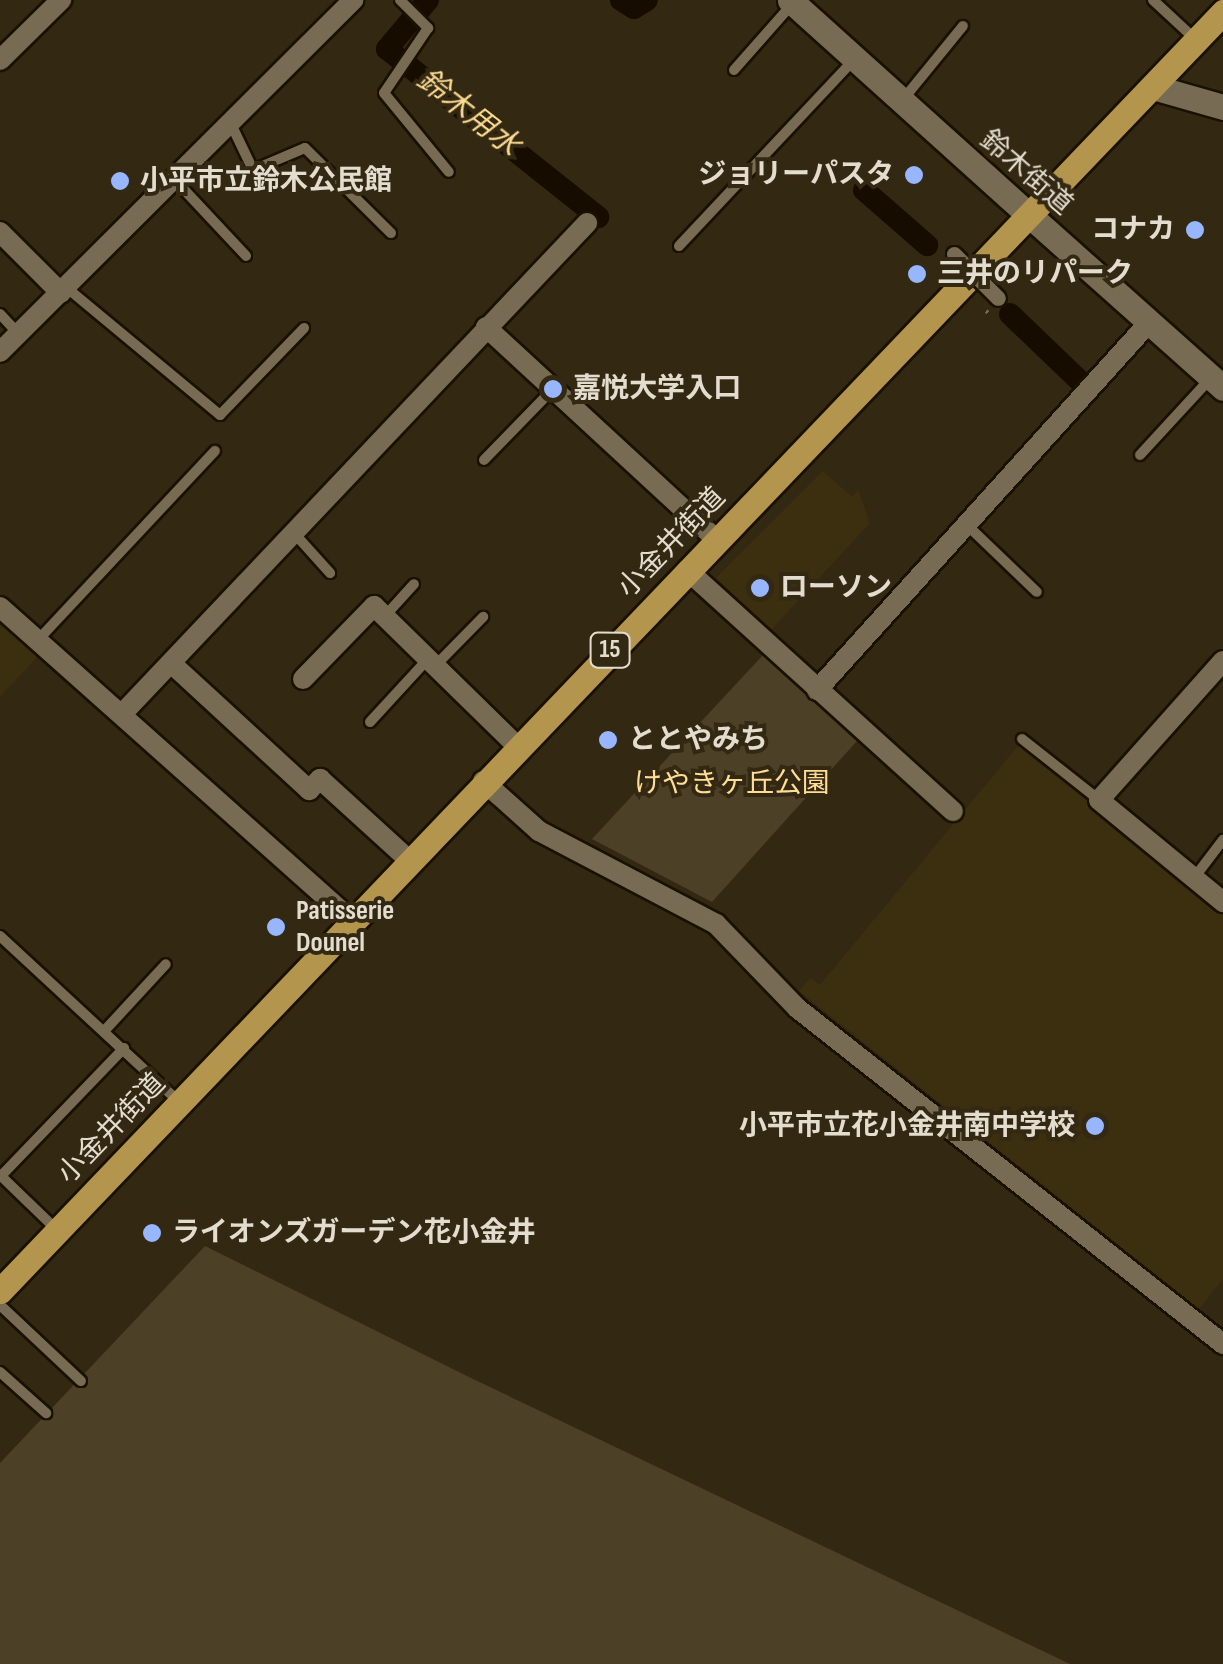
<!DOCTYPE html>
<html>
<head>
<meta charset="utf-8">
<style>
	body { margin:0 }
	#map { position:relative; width:1223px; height:1664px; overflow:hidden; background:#332812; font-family:"Sofia Sans Condensed","Noto Sans JP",sans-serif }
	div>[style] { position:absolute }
	.built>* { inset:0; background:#3c2f10 }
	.green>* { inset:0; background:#4c4127 }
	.canal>* { height:22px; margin:-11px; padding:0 11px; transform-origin:11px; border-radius:11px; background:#160d00 }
	.path>* { height:4px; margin-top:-2px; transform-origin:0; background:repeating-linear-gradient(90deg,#736a57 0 2.5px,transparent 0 10.5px) }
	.roads { filter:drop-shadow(2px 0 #1a1100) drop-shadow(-2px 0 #1a1100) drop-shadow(0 2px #1a1100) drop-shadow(0 -2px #1a1100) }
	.service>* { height:10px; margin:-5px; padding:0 5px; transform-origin:5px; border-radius:5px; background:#776c53 }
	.minor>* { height:20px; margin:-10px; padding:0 10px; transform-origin:10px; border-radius:10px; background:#776c53 }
	.tertiary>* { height:25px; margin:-12.5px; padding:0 12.5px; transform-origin:12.5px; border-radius:12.5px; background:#776c53 }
	.secondary>* { height:25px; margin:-12.5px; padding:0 12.5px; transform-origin:12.5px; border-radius:12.5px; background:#776c53 }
	.primary>* { height:25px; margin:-12.5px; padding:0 12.5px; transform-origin:12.5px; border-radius:12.5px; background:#b4954e }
	.bridges { filter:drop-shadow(2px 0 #1a1100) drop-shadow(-2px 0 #1a1100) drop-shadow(0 2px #1a1100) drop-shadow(0 -2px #1a1100) }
	.pedestrian-bridge>* { height:15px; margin:-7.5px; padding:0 7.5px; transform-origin:7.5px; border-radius:7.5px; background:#776c53 }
	.dots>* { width:28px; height:28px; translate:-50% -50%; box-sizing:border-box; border:5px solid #332812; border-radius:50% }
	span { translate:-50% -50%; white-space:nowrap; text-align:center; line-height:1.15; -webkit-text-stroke:8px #332812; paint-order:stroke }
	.shield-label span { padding:2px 8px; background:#332812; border:2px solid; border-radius:8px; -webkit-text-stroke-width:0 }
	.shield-label { font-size:25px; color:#e3ddcf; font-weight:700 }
	.street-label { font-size:28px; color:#e3ddcf }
	.poi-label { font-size:28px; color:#e3ddcf; font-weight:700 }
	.right { translate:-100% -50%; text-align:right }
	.left { translate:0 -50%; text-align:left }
	.park-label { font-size:28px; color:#ffdd95 }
	.water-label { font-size:30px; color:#fcdb92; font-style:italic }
</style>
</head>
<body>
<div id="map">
	<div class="built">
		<div style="clip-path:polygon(823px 471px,852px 497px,858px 490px,870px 523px,771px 630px,716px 578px)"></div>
		<div style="clip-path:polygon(0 619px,39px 655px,0 697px)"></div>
		<div style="clip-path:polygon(1027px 735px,1223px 896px,1223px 1279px,1199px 1309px,799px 991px,810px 978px,820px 985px)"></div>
	</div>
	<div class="green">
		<div style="clip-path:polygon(763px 655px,857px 741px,712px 902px,592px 839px)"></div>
		<div style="clip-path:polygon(205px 1246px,471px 1378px,1070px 1664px,0 1664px,0 1463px)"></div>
	</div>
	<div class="canal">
		<div style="left:428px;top:0;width:64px;rotate:129.9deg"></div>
		<div style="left:387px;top:49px;width:270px;rotate:38.5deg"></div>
		<div style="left:621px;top:0;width:15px;rotate:32deg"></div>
		<div style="left:634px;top:8px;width:15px;rotate:-32deg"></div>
		<div style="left:864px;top:190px;width:84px;rotate:41.1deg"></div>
		<div style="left:1010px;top:314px;width:98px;rotate:43.8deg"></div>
	</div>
	<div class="path">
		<div style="left:986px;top:311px;width:6px;rotate:39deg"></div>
	</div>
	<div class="roads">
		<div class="service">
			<div style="left:400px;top:0;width:40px;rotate:45deg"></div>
			<div style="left:428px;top:28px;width:78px;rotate:124.1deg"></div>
			<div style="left:384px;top:93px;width:102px;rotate:50.6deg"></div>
			<div style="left:1153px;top:0;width:59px;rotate:42.9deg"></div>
			<div style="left:734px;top:70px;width:89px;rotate:-48.6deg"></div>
			<div style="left:901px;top:102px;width:98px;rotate:-50.8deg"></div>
			<div style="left:231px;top:124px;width:51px;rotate:64.4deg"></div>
			<div style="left:253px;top:170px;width:56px;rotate:-22.9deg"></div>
			<div style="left:305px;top:148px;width:121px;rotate:44.7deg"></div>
			<div style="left:175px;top:180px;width:104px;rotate:46.9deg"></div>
			<div style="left:679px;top:246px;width:254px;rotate:-46.8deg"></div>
			<div style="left:67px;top:288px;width:199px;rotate:39.7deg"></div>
			<div style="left:220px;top:415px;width:121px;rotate:-46deg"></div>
			<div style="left:0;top:314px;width:26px;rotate:47deg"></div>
			<div style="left:1140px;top:455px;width:103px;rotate:-47.4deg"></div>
			<div style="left:484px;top:460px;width:99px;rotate:-45.8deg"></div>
			<div style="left:966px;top:524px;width:98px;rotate:43.8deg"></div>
			<div style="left:294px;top:533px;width:54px;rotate:48deg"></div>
			<div style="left:385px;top:616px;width:43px;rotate:-47.8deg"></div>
			<div style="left:38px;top:640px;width:259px;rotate:-46.9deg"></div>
			<div style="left:435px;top:666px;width:69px;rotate:-45.6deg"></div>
			<div style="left:370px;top:722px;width:86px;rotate:-47.4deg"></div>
			<div style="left:1022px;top:739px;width:97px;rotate:38.3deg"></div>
			<div style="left:1194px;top:878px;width:48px;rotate:-52.7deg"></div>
			<div style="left:0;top:936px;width:244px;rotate:42.8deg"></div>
			<div style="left:106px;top:1029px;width:88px;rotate:-47.3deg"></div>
			<div style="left:0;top:1175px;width:79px;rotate:44deg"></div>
			<div style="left:0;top:1177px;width:179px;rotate:-46.1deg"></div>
			<div style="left:0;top:1305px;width:111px;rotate:43.2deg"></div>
			<div style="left:0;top:1372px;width:62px;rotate:41.7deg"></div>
		</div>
		<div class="minor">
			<div style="left:0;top:60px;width:86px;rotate:-44.5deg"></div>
			<div style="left:0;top:232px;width:86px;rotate:45deg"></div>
			<div style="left:486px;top:327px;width:314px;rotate:42.7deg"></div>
			<div style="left:0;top:352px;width:499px;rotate:-44.9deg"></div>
			<div style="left:687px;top:570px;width:359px;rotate:42.2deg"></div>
			<div style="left:0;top:607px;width:470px;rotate:41.7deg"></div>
			<div style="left:1223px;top:661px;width:186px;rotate:131.7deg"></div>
			<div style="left:1099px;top:800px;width:161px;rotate:39.4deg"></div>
			<div style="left:171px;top:663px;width:188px;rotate:42.6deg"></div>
			<div style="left:309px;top:790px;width:16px;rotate:-45deg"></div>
			<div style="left:320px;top:779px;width:119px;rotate:42.3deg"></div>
			<div style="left:303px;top:679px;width:102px;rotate:-45.8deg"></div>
			<div style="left:374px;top:606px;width:200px;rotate:44.4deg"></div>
			<div style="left:817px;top:690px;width:496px;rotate:-47.9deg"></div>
			<div style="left:123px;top:713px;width:675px;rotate:-46.56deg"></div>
			<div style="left:483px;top:781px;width:75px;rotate:41.8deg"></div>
			<div style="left:539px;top:831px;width:200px;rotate:27.7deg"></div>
			<div style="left:716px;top:924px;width:117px;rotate:46deg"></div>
			<div style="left:797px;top:1008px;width:543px;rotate:38.26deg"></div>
		</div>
		<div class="tertiary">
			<div style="left:1029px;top:215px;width:260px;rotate:41.7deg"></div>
		</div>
		<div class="secondary">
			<div style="left:790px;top:0;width:321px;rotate:42deg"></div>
			<div style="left:1153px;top:87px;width:73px;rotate:15.9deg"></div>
		</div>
		<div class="primary">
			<div style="left:0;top:1291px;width:1770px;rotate:-46.28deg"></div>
		</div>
	</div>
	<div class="bridges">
		<div class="pedestrian-bridge">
			<div style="left:954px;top:254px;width:62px;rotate:45deg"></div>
		</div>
	</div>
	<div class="dots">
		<div style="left:914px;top:175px;background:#97b6fd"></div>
		<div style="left:120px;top:181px;background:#97b6fd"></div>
		<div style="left:1195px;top:230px;background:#97b6fd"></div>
		<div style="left:917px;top:274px;background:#97b6fd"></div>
		<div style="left:553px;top:389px;background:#97b6fd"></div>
		<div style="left:760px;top:588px;background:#97b6fd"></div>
		<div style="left:608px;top:740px;background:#97b6fd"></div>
		<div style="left:276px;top:927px;background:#97b6fd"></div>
		<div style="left:1095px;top:1126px;background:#97b6fd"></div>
		<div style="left:152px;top:1233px;background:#97b6fd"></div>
	</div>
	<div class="shield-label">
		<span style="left:610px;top:650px">15</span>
	</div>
	<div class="street-label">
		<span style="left:1026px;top:173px;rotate:41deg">鈴木街道</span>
		<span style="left:672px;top:543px;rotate:-46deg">小金井街道</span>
		<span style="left:112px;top:1129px;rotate:-46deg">小金井街道</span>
	</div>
	<div class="poi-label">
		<span class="right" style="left:894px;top:175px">ジョリーパスタ</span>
		<span class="left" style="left:140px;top:181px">小平市立鈴木公民館</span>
		<span class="right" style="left:1175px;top:230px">コナカ</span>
		<span class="left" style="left:937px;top:274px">三井のリパーク</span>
		<span class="left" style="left:573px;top:389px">嘉悦大学入口</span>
		<span class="left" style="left:780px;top:588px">ローソン</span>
		<span class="left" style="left:628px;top:740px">ととやみち</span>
		<span class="left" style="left:296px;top:927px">Patisserie<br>Dounel</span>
		<span class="right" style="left:1075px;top:1126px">小平市立花小金井南中学校</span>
		<span class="left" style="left:172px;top:1233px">ライオンズガーデン花小金井</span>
	</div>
	<div class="park-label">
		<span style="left:732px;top:784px">けやきヶ丘公園</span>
	</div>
	<div class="water-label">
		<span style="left:468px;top:113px;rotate:38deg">鈴木用水</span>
	</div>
</div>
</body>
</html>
